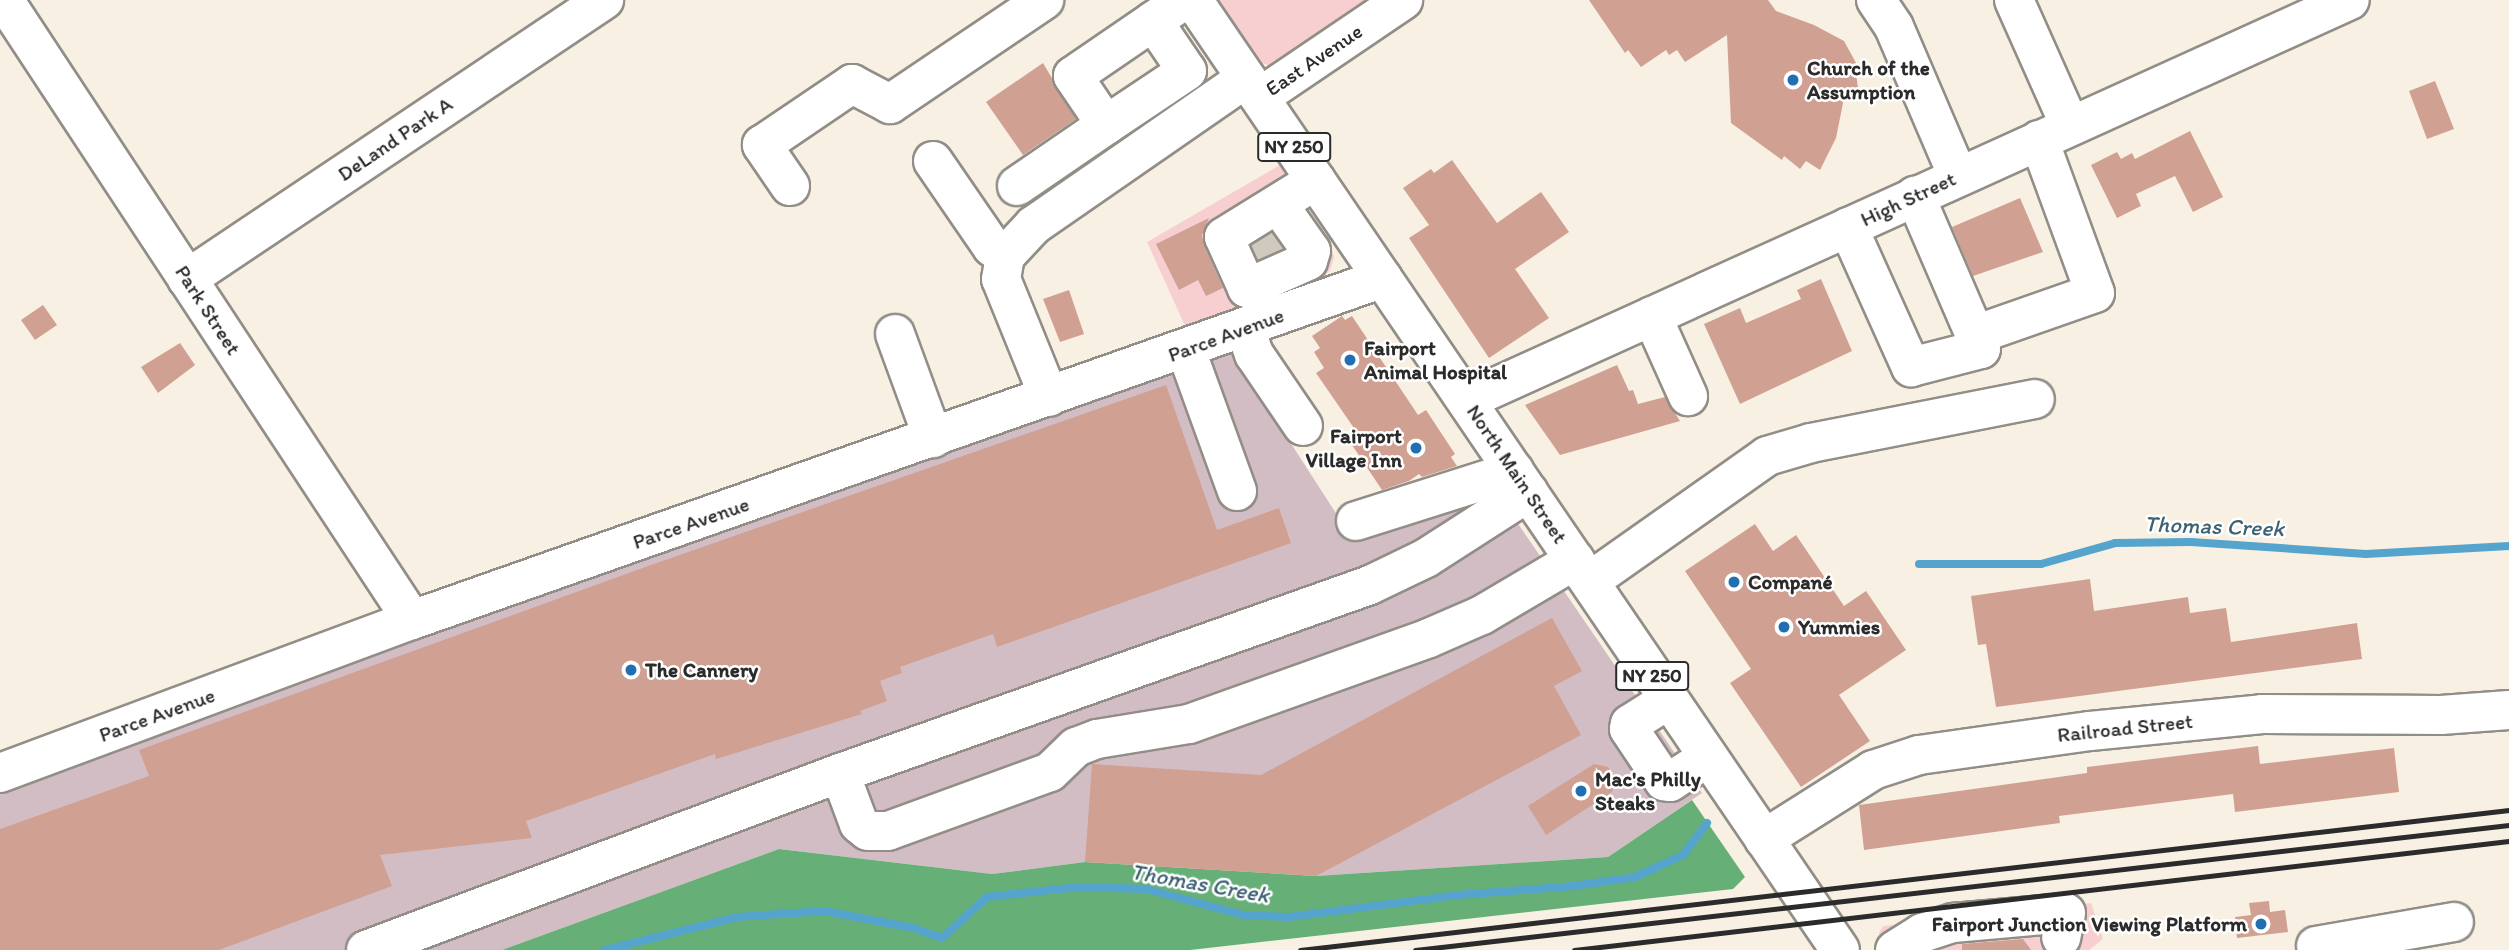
<!DOCTYPE html>
<html>
<head>
<meta charset="utf-8">
<style>
	body { margin:0 }
	#map { position:relative; width:2509px; height:950px; overflow:hidden; background:#f8f1e3; font-family:Itim,sans-serif }
	div>[style] { position:absolute }
	.built>* { inset:0; background:#f7cfd0 }
	.industrial>* { inset:0; background:#d2bdc5 }
	.forest>* { inset:0; background:#66b078 }
	.stream>* { height:8px; margin:-4px; padding:0 4px; transform-origin:4px; border-radius:4px; background:#54a4ce }
	.building>* { inset:0; background:#d0a092 }
	.minor-tunnel>* { height:38px; margin-top:-19px; transform-origin:0; background:repeating-linear-gradient(90deg,#cfc9be 0 38px,transparent 0 57px) }
	.roads { filter:drop-shadow(2px 0 #928e87) drop-shadow(-2px 0 #928e87) drop-shadow(0 2px #928e87) drop-shadow(0 -2px #928e87) }
	.minor>* { height:38px; margin:-19px; padding:0 19px; transform-origin:19px; border-radius:19px; background:#fff }
	.major>* { height:38px; margin:-19px; padding:0 19px; transform-origin:19px; border-radius:19px; background:#fff }
	.rail>* { height:5px; margin:-2.5px; padding:0 2.5px; transform-origin:2.5px; border-radius:2.5px; background:#2b2b2b }
	.dots>* { width:19px; height:19px; translate:-50% -50%; box-sizing:border-box; border:4px solid #fff; border-radius:50% }
	span { translate:-50% -50%; white-space:nowrap; text-align:center; line-height:1.15; -webkit-text-stroke:5px #fff; paint-order:stroke }
	.shield-label span { padding:2px 5px; background:#fff; border:2px solid; border-radius:5px; -webkit-text-stroke-width:0 }
	.shield-label { font-size:19px; color:#2b2b2b; font-weight:700 }
	.street-label { font-size:21px; color:#2b2b2b }
	.poi-label { font-size:21px; color:#2b2b2b; font-weight:700 }
	.left { translate:0 -50%; text-align:left }
	.right { translate:-100% -50%; text-align:right }
	.water-label { font-size:23px; color:#3d6174; font-style:italic }
</style>
</head>
<body>
<div id="map">
	<div class="built">
		<div style="clip-path:polygon(1213px 0,1382px 0,1275px 68px,1254px 60px)"></div>
		<div style="clip-path:polygon(1280px 165px,1332px 248px,1334px 258px,1330px 270px,1320px 281px,1186px 328px,1147px 242px)"></div>
		<div style="clip-path:polygon(2091px 903px,2103px 939px,2089px 950px,1881px 950px,1879px 948px,1879px 933px,1883px 926px)"></div>
	</div>
	<div class="industrial">
		<div style="clip-path:polygon(1228px 346px,1350px 535px,1495px 490px,1702px 793px,1608px 857px,1316px 876px,1085px 862px,992px 874px,779px 849px,502px 950px,0 950px,0 783px)"></div>
	</div>
	<div class="forest">
		<div style="clip-path:polygon(1692px 800px,1745px 877px,1733px 889px,1190px 950px,502px 950px,779px 849px,992px 874px,1085px 862px,1316px 876px,1608px 857px)"></div>
	</div>
	<div class="stream">
		<div style="left:1919px;top:564px;width:122px"></div>
		<div style="left:2041px;top:564px;width:77px;rotate:-15.8deg"></div>
		<div style="left:2115px;top:543px;width:76px;rotate:-0.8deg"></div>
		<div style="left:2191px;top:542px;width:175px;rotate:3.9deg"></div>
		<div style="left:2366px;top:554px;width:143px;rotate:-3.2deg"></div>
		<div style="left:605px;top:950px;width:136px;rotate:-14deg"></div>
		<div style="left:737px;top:917px;width:87px;rotate:-3.9deg"></div>
		<div style="left:824px;top:911px;width:91px;rotate:10.8deg"></div>
		<div style="left:913px;top:928px;width:31px;rotate:19deg"></div>
		<div style="left:942px;top:938px;width:61px;rotate:-42.3deg"></div>
		<div style="left:987px;top:897px;width:92px;rotate:-6.3deg"></div>
		<div style="left:1078px;top:887px;width:68px;rotate:1.7deg"></div>
		<div style="left:1146px;top:889px;width:100px;rotate:15deg"></div>
		<div style="left:1243px;top:915px;width:46px;rotate:2.5deg"></div>
		<div style="left:1289px;top:917px;width:170px;rotate:-7.4deg"></div>
		<div style="left:1458px;top:895px;width:116px;rotate:-4.4deg"></div>
		<div style="left:1574px;top:886px;width:62px;rotate:-8.4deg"></div>
		<div style="left:1635px;top:877px;width:53px;rotate:-24.6deg"></div>
		<div style="left:1683px;top:855px;width:40px;rotate:-53deg"></div>
	</div>
	<div class="building">
		<div style="clip-path:polygon(1589px 0,1768px 0,1776px 11px,1814px 25px,1844px 41px,1861px 72px,1856px 73px,1858px 88px,1846px 88px,1836px 138px,1820px 170px,1806px 161px,1800px 169px,1784px 156px,1782px 160px,1731px 123px,1727px 35px,1685px 62px,1677px 50px,1669px 55px,1666px 50px,1641px 67px,1628px 50px,1625px 53px)"></div>
		<div style="clip-path:polygon(1043px 63px,1076px 119px,1023px 155px,986px 102px)"></div>
		<div style="clip-path:polygon(2435px 81px,2454px 129px,2427px 139px,2409px 91px)"></div>
		<div style="clip-path:polygon(2190px 131px,2223px 197px,2193px 212px,2175px 176px,2136px 194px,2141px 206px,2117px 218px,2091px 165px,2117px 152px,2121px 159px,2132px 153px,2135px 159px)"></div>
		<div style="clip-path:polygon(1452px 160px,1497px 223px,1541px 192px,1569px 232px,1515px 269px,1549px 318px,1489px 358px,1409px 238px,1429px 225px,1403px 188px,1431px 169px,1434px 173px)"></div>
		<div style="clip-path:polygon(2020px 198px,2043px 252px,1973px 276px,1952px 227px)"></div>
		<div style="clip-path:polygon(1209px 218px,1202px 235px,1204px 245px,1223px 288px,1206px 296px,1198px 280px,1179px 290px,1156px 244px)"></div>
		<div style="clip-path:polygon(1272px 233px,1282px 248px,1258px 259px,1252px 245px)"></div>
		<div style="clip-path:polygon(1821px 279px,1852px 351px,1740px 404px,1704px 324px,1740px 308px,1746px 323px,1801px 299px,1797px 290px)"></div>
		<div style="clip-path:polygon(1069px 290px,1084px 334px,1060px 342px,1043px 299px)"></div>
		<div style="clip-path:polygon(43px 305px,57px 325px,35px 340px,21px 320px)"></div>
		<div style="clip-path:polygon(1342px 316px,1345px 320px,1352px 316px,1418px 415px,1426px 410px,1455px 454px,1451px 457px,1457px 466px,1422px 477px,1419px 474px,1409px 481px,1382px 490px,1346px 436px,1356px 431px,1316px 373px,1324px 368px,1314px 352px,1320px 348px,1312px 336px)"></div>
		<div style="clip-path:polygon(180px 343px,195px 365px,158px 393px,141px 367px)"></div>
		<div style="clip-path:polygon(1617px 365px,1629px 391px,1633px 390px,1638px 404px,1665px 397px,1680px 421px,1560px 455px,1525px 405px)"></div>
		<div style="clip-path:polygon(1166px 385px,1217px 530px,1279px 508px,1291px 543px,997px 647px,993px 634px,900px 667px,902px 673px,880px 681px,887px 701px,860px 711px,862px 714px,716px 759px,715px 754px,526px 821px,532px 838px,380px 855px,392px 886px,219px 950px,0 950px,0 829px,149px 776px,139px 750px,651px 565px)"></div>
		<div style="clip-path:polygon(1755px 524px,1773px 551px,1796px 535px,1844px 606px,1866px 591px,1906px 650px,1839px 695px,1870px 741px,1801px 787px,1730px 683px,1751px 669px,1685px 571px)"></div>
		<div style="clip-path:polygon(2090px 579px,2094px 611px,2188px 597px,2190px 613px,2226px 608px,2231px 642px,2357px 623px,2362px 659px,1996px 707px,1986px 644px,1978px 645px,1971px 596px)"></div>
		<div style="clip-path:polygon(1552px 618px,1582px 671px,1554px 686px,1581px 735px,1316px 876px,1085px 862px,1092px 764px,1261px 775px)"></div>
		<div style="clip-path:polygon(2258px 746px,2260px 764px,2394px 748px,2399px 792px,2235px 812px,2233px 794px,2059px 816px,2060px 823px,1864px 850px,1859px 805px,2087px 773px,2087px 767px)"></div>
		<div style="clip-path:polygon(1594px 764px,1608px 767px,1616px 779px,1612px 792px,1546px 835px,1528px 806px)"></div>
		<div style="clip-path:polygon(2269px 901px,2270px 912px,2285px 910px,2288px 932px,2237px 938px,2235px 917px,2251px 915px,2249px 903px)"></div>
		<div style="clip-path:polygon(2023px 939px,2031px 950px,1962px 950px,1962px 944px)"></div>
	</div>
	<div class="minor-tunnel">
		<div style="left:1260px;top:236px;width:36px;rotate:66deg"></div>
	</div>
	<div class="roads">
		<div class="minor">
			<div style="left:4px;top:0;width:742px;rotate:56.65deg"></div>
			<div style="left:1876px;top:0;width:32px;rotate:56deg"></div>
			<div style="left:1894px;top:27px;width:162px;rotate:66.8deg"></div>
			<div style="left:2014px;top:0;width:138px;rotate:66deg"></div>
			<div style="left:1153px;top:21px;width:60px;rotate:55.8deg"></div>
			<div style="left:1187px;top:71px;width:97px;rotate:146.3deg"></div>
			<div style="left:1106px;top:125px;width:59px;rotate:-124deg"></div>
			<div style="left:1073px;top:76px;width:135px;rotate:-34.4deg"></div>
			<div style="left:1260px;top:97px;width:173px;rotate:-34.1deg"></div>
			<div style="left:933px;top:161px;width:104px;rotate:55.5deg"></div>
			<div style="left:992px;top:247px;width:16px;rotate:35deg"></div>
			<div style="left:790px;top:186px;width:50px;rotate:-124.3deg"></div>
			<div style="left:762px;top:145px;width:109px;rotate:-34.1deg"></div>
			<div style="left:852px;top:84px;width:43px;rotate:27.8deg"></div>
			<div style="left:890px;top:104px;width:186px;rotate:-34deg"></div>
			<div style="left:1017px;top:186px;width:108px;rotate:-34.4deg"></div>
			<div style="left:1278px;top:204px;width:57px;rotate:54.9deg"></div>
			<div style="left:1311px;top:251px;width:10px;rotate:107deg"></div>
			<div style="left:1308px;top:261px;width:67px;rotate:156.1deg"></div>
			<div style="left:1247px;top:288px;width:56px;rotate:-114.3deg"></div>
			<div style="left:1224px;top:237px;width:108px;rotate:-31.8deg"></div>
			<div style="left:1848px;top:227px;width:154px;rotate:65.8deg"></div>
			<div style="left:1911px;top:367px;width:72px;rotate:-14.4deg"></div>
			<div style="left:1981px;top:349px;width:167px;rotate:-113.3deg"></div>
			<div style="left:187px;top:279px;width:502px;rotate:-33.79deg"></div>
			<div style="left:1652px;top:316px;width:88px;rotate:65.8deg"></div>
			<div style="left:1245px;top:328px;width:28px;rotate:71deg"></div>
			<div style="left:1254px;top:354px;width:87px;rotate:55.8deg"></div>
			<div style="left:895px;top:334px;width:111px;rotate:69.9deg"></div>
			<div style="left:1975px;top:335px;width:127px;rotate:-19.3deg"></div>
			<div style="left:2095px;top:293px;width:163px;rotate:-110.1deg"></div>
			<div style="left:1186px;top:350px;width:150px;rotate:70.1deg"></div>
			<div style="left:1049px;top:397px;width:127px;rotate:-112.1deg"></div>
			<div style="left:1001px;top:279px;width:23px;rotate:-80deg"></div>
			<div style="left:1005px;top:256px;width:42px;rotate:-46.9deg"></div>
			<div style="left:1034px;top:225px;width:258px;rotate:-34.7deg"></div>
			<div style="left:1467px;top:400px;width:969px;rotate:-24.37deg"></div>
			<div style="left:1356px;top:521px;width:166px;rotate:-17.6deg"></div>
			<div style="left:1590px;top:581px;width:217px;rotate:-35.2deg"></div>
			<div style="left:1767px;top:456px;width:46px;rotate:-16.5deg"></div>
			<div style="left:1811px;top:443px;width:228px;rotate:-11.1deg"></div>
			<div style="left:1668px;top:700px;width:45px;rotate:147.7deg"></div>
			<div style="left:1630px;top:724px;width:5px;rotate:101deg"></div>
			<div style="left:1629px;top:729px;width:63px;rotate:56.1deg"></div>
			<div style="left:1664px;top:781px;width:6px;rotate:9deg"></div>
			<div style="left:1670px;top:782px;width:45px;rotate:-33.3deg"></div>
			<div style="left:0;top:773px;width:439px;rotate:-20.4deg"></div>
			<div style="left:412px;top:620px;width:1029px;rotate:-19.4deg"></div>
			<div style="left:840px;top:773px;width:54px;rotate:69.6deg"></div>
			<div style="left:859px;top:824px;width:11px;rotate:38deg"></div>
			<div style="left:868px;top:831px;width:20px"></div>
			<div style="left:888px;top:831px;width:172px;rotate:-20deg"></div>
			<div style="left:1050px;top:772px;width:36px;rotate:-44deg"></div>
			<div style="left:1076px;top:747px;width:22px;rotate:-21deg"></div>
			<div style="left:1097px;top:739px;width:93px;rotate:-9.3deg"></div>
			<div style="left:1189px;top:724px;width:255px;rotate:-19.7deg"></div>
			<div style="left:1429px;top:638px;width:58px;rotate:-23.5deg"></div>
			<div style="left:1482px;top:615px;width:108px;rotate:-30.6deg"></div>
			<div style="left:1764px;top:839px;width:129px;rotate:-32.3deg"></div>
			<div style="left:1873px;top:770px;width:48px;rotate:-18.1deg"></div>
			<div style="left:1919px;top:755px;width:173px;rotate:-8deg"></div>
			<div style="left:2090px;top:731px;width:173px;rotate:-5.6deg"></div>
			<div style="left:2262px;top:714px;width:179px;rotate:0.3deg"></div>
			<div style="left:2441px;top:715px;width:68px;rotate:-4.2deg"></div>
			<div style="left:2316px;top:946px;width:140px;rotate:-9.9deg"></div>
			<div style="left:366px;top:950px;width:506px;rotate:-20.48deg"></div>
			<div style="left:840px;top:773px;width:562px;rotate:-19.53deg"></div>
			<div style="left:1370px;top:585px;width:62px;rotate:-25.7deg"></div>
			<div style="left:1426px;top:558px;width:122px;rotate:-32.7deg"></div>
			<div style="left:1895px;top:950px;width:32px;rotate:-32deg"></div>
			<div style="left:1922px;top:933px;width:33px;rotate:-18deg"></div>
			<div style="left:1953px;top:923px;width:113px;rotate:-5.1deg"></div>
			<div style="left:2066px;top:913px;width:25px;rotate:101deg"></div>
		</div>
		<div class="major">
			<div style="left:1193px;top:0;width:1149px;rotate:55.74deg"></div>
		</div>
	</div>
	<div class="rail">
		<div style="left:1300px;top:950px;width:1217px;rotate:-6.61deg"></div>
		<div style="left:1415px;top:950px;width:1101px;rotate:-6.52deg"></div>
		<div style="left:1574px;top:950px;width:941px;rotate:-6.65deg"></div>
	</div>
	<div class="dots">
		<div style="left:1793px;top:80px;background:#1f6fb2"></div>
		<div style="left:1350px;top:360px;background:#1f6fb2"></div>
		<div style="left:1416px;top:448px;background:#1f6fb2"></div>
		<div style="left:1734px;top:582px;background:#1f6fb2"></div>
		<div style="left:1784px;top:627px;background:#1f6fb2"></div>
		<div style="left:631px;top:670px;background:#1f6fb2"></div>
		<div style="left:1581px;top:791px;background:#1f6fb2"></div>
		<div style="left:2261px;top:924px;background:#1f6fb2"></div>
	</div>
	<div class="shield-label">
		<span style="left:1294px;top:147px">NY 250</span>
		<span style="left:1652px;top:676px">NY 250</span>
	</div>
	<div class="street-label">
		<span style="left:1314px;top:60px;rotate:-34deg">East Avenue</span>
		<span style="left:395px;top:139px;rotate:-34deg">DeLand Park A</span>
		<span style="left:1908px;top:199px;rotate:-25deg">High Street</span>
		<span style="left:208px;top:310px;rotate:57deg">Park Street</span>
		<span style="left:1226px;top:335px;rotate:-20deg">Parce Avenue</span>
		<span style="left:1517px;top:474px;rotate:56deg">North Main Street</span>
		<span style="left:691px;top:523px;rotate:-19deg">Parce Avenue</span>
		<span style="left:157px;top:715px;rotate:-20deg">Parce Avenue</span>
		<span style="left:2125px;top:728px;rotate:-6deg">Railroad Street</span>
	</div>
	<div class="poi-label">
		<span class="left" style="left:1807px;top:80px">Church of the<br>Assumption</span>
		<span class="left" style="left:1364px;top:360px">Fairport<br>Animal Hospital</span>
		<span class="right" style="left:1402px;top:448px">Fairport<br>Village Inn</span>
		<span class="left" style="left:1748px;top:582px">Compané</span>
		<span class="left" style="left:1798px;top:627px">Yummies</span>
		<span class="left" style="left:645px;top:670px">The Cannery</span>
		<span class="left" style="left:1595px;top:791px">Mac's Philly<br>Steaks</span>
		<span class="right" style="left:2247px;top:924px">Fairport Junction Viewing Platform</span>
	</div>
	<div class="water-label">
		<span style="left:2214px;top:526px;rotate:2deg">Thomas Creek</span>
		<span style="left:1200px;top:883px;rotate:10deg">Thomas Creek</span>
	</div>
</div>
</body>
</html>
